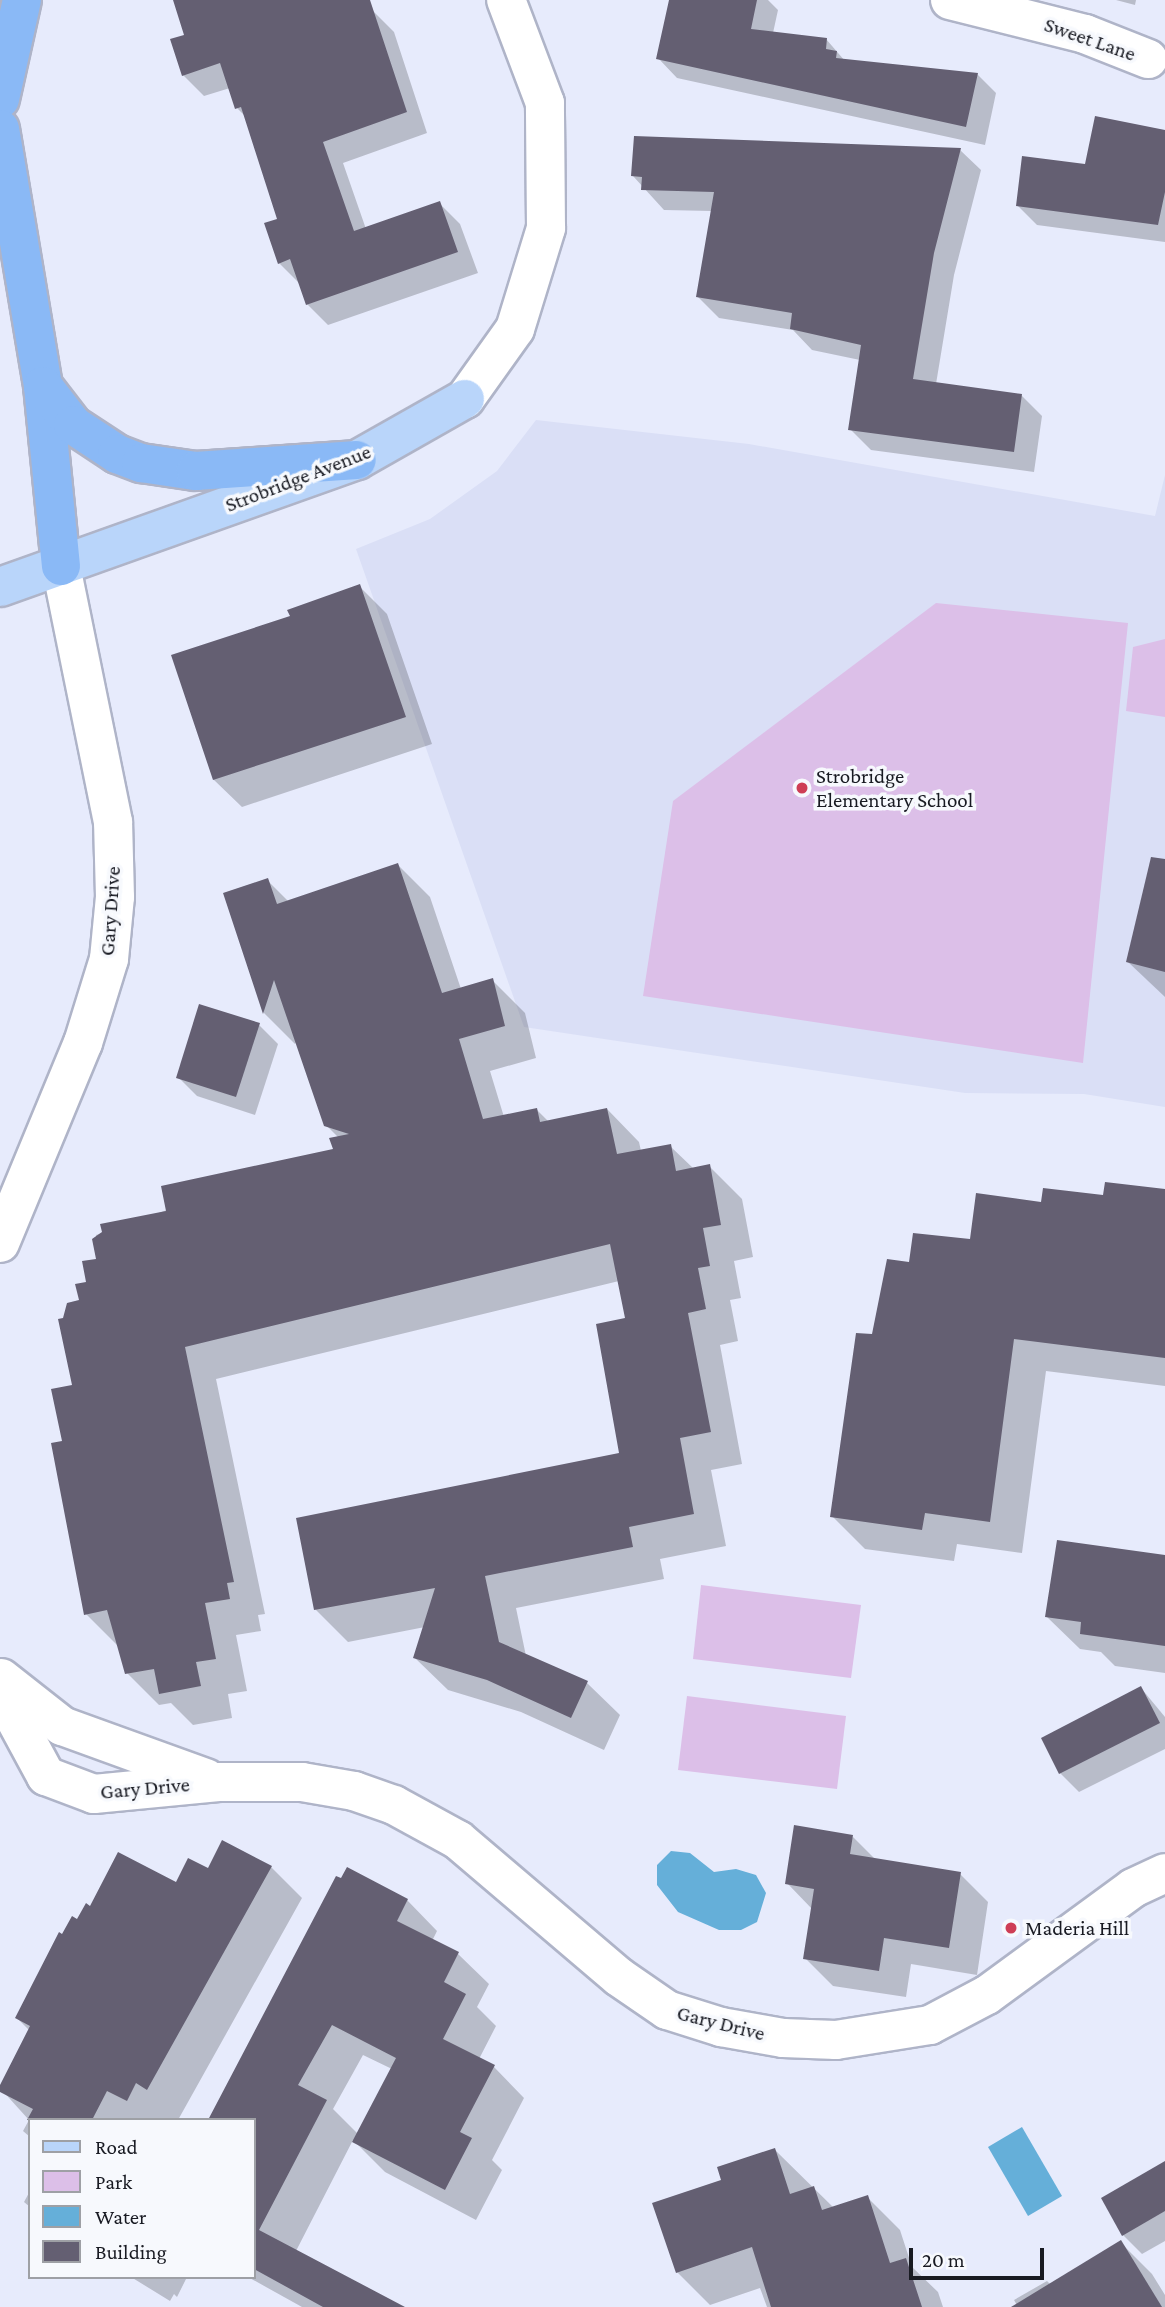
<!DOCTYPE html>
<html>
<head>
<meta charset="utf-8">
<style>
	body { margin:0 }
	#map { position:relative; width:1165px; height:2307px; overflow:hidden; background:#e7ebfc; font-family:"Crimson Pro",serif }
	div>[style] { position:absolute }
	.built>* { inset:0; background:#dadff6 }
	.green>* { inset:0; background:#dcbfe8 }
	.water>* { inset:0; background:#65afd9 }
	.shadow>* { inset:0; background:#0003 }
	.building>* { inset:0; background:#645f72 }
	.roads { filter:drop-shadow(2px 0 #afb4c8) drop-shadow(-2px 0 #afb4c8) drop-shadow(0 2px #afb4c8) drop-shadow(0 -2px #afb4c8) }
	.minor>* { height:38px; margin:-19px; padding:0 19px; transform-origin:19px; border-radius:19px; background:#fff }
	.major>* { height:38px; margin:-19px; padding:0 19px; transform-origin:19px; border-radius:19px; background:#b9d5fa }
	.highway>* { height:38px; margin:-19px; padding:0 19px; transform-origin:19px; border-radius:19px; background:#8ab9f6 }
	.dots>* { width:19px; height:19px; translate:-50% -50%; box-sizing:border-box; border:4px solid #f7f9fd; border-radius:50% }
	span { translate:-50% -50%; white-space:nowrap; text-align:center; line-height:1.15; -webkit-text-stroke:7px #f7f9fd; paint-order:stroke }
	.street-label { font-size:21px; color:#181a22 }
	.poi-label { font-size:21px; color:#181a22 }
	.left { translate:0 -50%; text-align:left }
	.legend { position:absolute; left:28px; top:2118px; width:228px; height:161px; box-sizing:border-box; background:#f7f9fd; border:2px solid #9ea0a5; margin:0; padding:9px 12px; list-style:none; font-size:21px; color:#181a22 }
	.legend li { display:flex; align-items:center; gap:14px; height:35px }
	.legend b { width:35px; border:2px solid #9ea0a5 }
	.scale { position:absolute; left:909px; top:2248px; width:135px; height:32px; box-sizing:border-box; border:4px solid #181a22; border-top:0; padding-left:9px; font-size:21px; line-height:24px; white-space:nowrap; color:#181a22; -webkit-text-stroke:5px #f7f9fd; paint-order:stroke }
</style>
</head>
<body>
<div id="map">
	<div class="built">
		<div style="clip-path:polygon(536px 420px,749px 444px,1155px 516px,1165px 475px,1165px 1107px,1084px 1094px,965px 1093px,524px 1027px,356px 549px,430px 519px,497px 471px)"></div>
	</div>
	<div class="green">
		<div style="clip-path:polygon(936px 603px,1128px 623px,1083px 1063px,643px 996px,673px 801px)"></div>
		<div style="clip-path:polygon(1165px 639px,1165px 717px,1126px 711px,1133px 647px)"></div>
		<div style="clip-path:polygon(701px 1585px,861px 1605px,851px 1678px,693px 1659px)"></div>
		<div style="clip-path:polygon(687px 1696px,846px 1716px,837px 1789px,678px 1770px)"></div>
	</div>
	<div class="water">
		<div style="clip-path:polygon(671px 1851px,690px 1853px,714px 1872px,736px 1869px,756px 1875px,766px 1893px,757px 1922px,741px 1930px,719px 1930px,678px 1912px,657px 1885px,657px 1865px)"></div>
		<div style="clip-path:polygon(1022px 2127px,1062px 2196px,1028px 2216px,988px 2147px)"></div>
	</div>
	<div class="shadow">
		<div style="clip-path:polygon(175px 0,283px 0,373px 11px,394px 32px,427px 133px,343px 163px,366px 229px,439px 203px,460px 224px,478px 273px,328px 325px,307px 304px,300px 284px,279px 263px,279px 220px,246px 117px,237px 108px,230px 88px,204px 96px,183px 75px,186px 36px)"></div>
		<div style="clip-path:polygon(671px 0,768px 0,778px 10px,773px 33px,826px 39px,845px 61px,977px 74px,996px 93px,985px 145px,677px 78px,658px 58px)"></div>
		<div style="clip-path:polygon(1116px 0,1136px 0,1135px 5px)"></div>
		<div style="clip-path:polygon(1165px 132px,1165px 242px,1037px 225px,1018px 206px,1086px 166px)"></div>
		<div style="clip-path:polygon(960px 150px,981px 170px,954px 275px,936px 384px,1021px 395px,1042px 416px,1034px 472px,871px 450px,850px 429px,860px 360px,812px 350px,793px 330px,719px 318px,698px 297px,712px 211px,664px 210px,633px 176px)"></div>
		<div style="clip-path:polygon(359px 586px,387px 614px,432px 744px,242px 807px,214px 780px,173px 656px,292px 617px)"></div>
		<div style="clip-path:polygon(398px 865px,430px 897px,461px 989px,492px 980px,525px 1013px,536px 1058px,490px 1071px,504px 1117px,537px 1110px,549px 1122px,607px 1109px,639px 1142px,641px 1151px,670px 1146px,694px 1169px,709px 1166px,742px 1199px,753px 1257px,734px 1261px,741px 1298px,730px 1300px,738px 1341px,720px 1345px,742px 1464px,711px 1470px,726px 1546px,660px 1559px,664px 1579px,516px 1608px,526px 1656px,587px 1683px,620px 1715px,604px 1750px,521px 1712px,448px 1690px,415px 1658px,425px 1627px,348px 1642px,315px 1609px,621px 1455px,627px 1320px,619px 1281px,216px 1379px,265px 1614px,258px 1615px,261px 1631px,236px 1635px,247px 1691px,228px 1694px,232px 1718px,193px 1725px,171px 1703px,159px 1705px,127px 1673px,118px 1646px,86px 1614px,74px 1386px,64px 1320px,81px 1302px,98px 1260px,96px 1235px,335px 1151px,339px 1138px,326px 1125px,297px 1041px,295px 1044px,264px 1013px,225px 894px,267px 880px,289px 902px)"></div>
		<div style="clip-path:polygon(1165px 871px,1165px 997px,1128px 962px)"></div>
		<div style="clip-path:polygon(259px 1025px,278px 1044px,255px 1115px,197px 1096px,178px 1077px)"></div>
		<div style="clip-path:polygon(1165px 1192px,1165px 1386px,1046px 1371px,1022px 1553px,957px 1544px,954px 1561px,865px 1549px,832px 1516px,873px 1336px,910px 1264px,972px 1241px,1043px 1204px)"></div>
		<div style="clip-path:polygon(1165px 1557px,1165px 1673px,1115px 1666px,1101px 1652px,1080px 1649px,1047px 1617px)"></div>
		<div style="clip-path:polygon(1141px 1688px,1165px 1717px,1165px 1749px,1079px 1792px,1060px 1773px)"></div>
		<div style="clip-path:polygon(853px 1837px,876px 1860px,960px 1874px,988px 1902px,977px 1975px,911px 1964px,906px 1997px,833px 1986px,805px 1958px,813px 1910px,787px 1883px)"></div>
		<div style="clip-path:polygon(271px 1867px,302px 1898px,178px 2120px,30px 2120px,30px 2137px,23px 2131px,29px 2120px,0 2088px,30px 2031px,17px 2018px,63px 1936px,91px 1908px,177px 1884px,208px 1870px)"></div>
		<div style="clip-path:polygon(evenodd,407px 1900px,437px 1931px,432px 1941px,458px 1954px,489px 1984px,477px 2007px,496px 2026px,479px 2059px,494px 2067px,524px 2098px,492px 2160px,502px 2170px,476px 2220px,385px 2172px,353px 2140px,296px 2251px,390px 2307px,302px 2307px,248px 2277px,254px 2277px,254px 2120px,407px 1900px,363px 2055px,392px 2069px,358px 2134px,333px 2109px,363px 2055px)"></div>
		<div style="clip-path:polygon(775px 2150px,834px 2208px,867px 2197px,900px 2230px,912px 2267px,938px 2292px,943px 2307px,767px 2307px,760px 2288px,710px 2305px,677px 2272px,723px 2181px)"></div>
		<div style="clip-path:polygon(1165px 2163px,1165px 2241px,1142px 2254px,1123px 2235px)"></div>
		<div style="clip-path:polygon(30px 2191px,30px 2207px,24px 2202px)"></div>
		<div style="clip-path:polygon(1120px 2242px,1152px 2274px,1165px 2295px,1165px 2307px,1018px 2307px,1014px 2300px,1047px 2281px,1051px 2285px)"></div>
		<div style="clip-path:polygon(131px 2277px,187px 2277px,177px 2297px,174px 2294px,170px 2301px)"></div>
	</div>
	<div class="building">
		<div style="clip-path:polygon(173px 0,370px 0,407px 112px,323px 142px,354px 231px,440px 201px,458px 252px,306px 305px,290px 259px,278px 264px,264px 223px,277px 219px,241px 107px,235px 109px,220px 63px,182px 76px,170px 39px,184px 35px)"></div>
		<div style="clip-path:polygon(669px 0,757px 0,751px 29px,827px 38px,826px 49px,837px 51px,836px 58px,978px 73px,966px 127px,656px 59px)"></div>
		<div style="clip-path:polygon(1095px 116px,1165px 130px,1165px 192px,1158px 225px,1016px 206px,1022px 156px,1085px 164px)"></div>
		<div style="clip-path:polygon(634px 136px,961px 148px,934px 253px,913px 379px,1022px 394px,1014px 452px,848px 430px,861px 345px,790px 329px,792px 313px,696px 297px,714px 192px,641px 190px,642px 177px,631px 176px)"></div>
		<div style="clip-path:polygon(360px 584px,406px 717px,213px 780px,171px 655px,290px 616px,287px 610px)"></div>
		<div style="clip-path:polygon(1151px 857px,1165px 859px,1165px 972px,1126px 962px)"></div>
		<div style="clip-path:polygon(398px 863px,442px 993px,493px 978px,505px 1026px,459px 1039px,483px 1119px,537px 1108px,540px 1122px,607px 1108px,617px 1154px,671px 1144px,676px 1171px,710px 1164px,721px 1225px,703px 1228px,710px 1266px,698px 1268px,706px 1309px,688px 1313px,711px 1432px,680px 1438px,694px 1514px,629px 1527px,633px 1547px,485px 1576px,499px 1642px,588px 1681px,571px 1718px,487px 1680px,413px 1658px,435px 1588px,314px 1610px,296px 1518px,619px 1453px,596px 1324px,625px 1318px,610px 1244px,185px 1347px,234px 1582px,227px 1583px,230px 1599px,205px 1603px,216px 1659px,196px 1662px,201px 1686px,159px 1694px,154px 1669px,125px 1674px,107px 1610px,84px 1615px,51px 1443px,62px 1441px,51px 1389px,72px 1385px,58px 1319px,63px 1318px,67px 1303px,79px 1300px,75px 1284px,86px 1282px,82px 1261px,96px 1259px,92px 1239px,102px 1232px,100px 1224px,166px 1211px,161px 1186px,333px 1149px,329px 1138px,349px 1134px,324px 1126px,274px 980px,263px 1014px,223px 893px,268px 878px,277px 904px)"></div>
		<div style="clip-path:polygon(199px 1004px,260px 1023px,236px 1097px,176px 1078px)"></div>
		<div style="clip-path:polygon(1105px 1182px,1165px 1189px,1165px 1358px,1014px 1339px,990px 1522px,925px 1513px,922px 1530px,830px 1517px,856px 1333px,872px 1334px,887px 1259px,909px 1262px,913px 1233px,970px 1239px,976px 1193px,1041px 1202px,1043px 1188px,1103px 1195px)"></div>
		<div style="clip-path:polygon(1057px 1540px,1165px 1555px,1165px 1646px,1080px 1634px,1081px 1622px,1045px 1617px)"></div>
		<div style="clip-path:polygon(1141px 1686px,1160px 1723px,1059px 1774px,1041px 1738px)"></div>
		<div style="clip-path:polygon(794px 1825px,853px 1835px,850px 1854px,961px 1872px,949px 1948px,884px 1938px,879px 1971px,803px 1959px,814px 1889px,785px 1884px)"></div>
		<div style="clip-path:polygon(222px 1840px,272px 1866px,147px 2090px,136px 2083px,127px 2101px,107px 2091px,92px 2120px,27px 2120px,33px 2109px,0 2092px,0 2085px,30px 2026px,15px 2018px,59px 1932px,62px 1934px,72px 1916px,77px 1919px,86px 1903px,90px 1906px,118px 1852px,176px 1882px,188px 1858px,208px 1868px)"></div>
		<div style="clip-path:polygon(347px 1867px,408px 1899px,397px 1921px,459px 1952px,444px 1982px,466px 1994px,443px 2039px,495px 2065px,460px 2132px,472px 2138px,445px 2190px,352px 2142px,396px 2058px,332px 2025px,298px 2085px,327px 2100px,259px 2230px,405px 2307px,323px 2307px,254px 2269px,254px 2120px,208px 2120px,336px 1876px,341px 1878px)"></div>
		<div style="clip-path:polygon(775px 2148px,790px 2194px,814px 2186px,822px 2210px,868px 2195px,890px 2263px,906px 2258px,922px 2307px,771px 2307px,752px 2247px,676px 2273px,652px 2203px,721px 2180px,717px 2167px)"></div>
		<div style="clip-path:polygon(1165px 2161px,1165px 2211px,1122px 2236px,1101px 2198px)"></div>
		<div style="clip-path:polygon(1121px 2240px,1162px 2307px,1011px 2307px)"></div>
	</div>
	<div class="roads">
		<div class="minor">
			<div style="left:950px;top:0;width:139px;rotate:14.1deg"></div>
			<div style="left:1085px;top:34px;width:68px;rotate:21.6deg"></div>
			<div style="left:465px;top:399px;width:86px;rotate:-54.5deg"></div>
			<div style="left:515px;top:329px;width:106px;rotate:-72.9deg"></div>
			<div style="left:546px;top:228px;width:125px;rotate:-90.5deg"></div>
			<div style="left:545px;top:103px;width:110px;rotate:-110.7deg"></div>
			<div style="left:0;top:1243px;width:217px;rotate:-67.5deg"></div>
			<div style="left:83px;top:1043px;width:88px;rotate:-72.8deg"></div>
			<div style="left:109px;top:959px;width:62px;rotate:-84.5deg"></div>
			<div style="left:115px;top:897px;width:75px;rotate:-91.5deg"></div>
			<div style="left:113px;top:822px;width:261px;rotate:-101.5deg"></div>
			<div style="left:1px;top:1678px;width:78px;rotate:38.2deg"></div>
			<div style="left:62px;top:1726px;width:153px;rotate:19.9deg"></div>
			<div style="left:0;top:1691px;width:97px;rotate:61.6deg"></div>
			<div style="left:46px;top:1776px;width:51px;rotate:20.6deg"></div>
			<div style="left:94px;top:1794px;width:125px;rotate:-5.5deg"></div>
			<div style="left:218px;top:1782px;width:84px"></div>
			<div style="left:302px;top:1782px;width:53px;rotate:9.8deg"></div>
			<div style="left:354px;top:1791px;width:42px;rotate:19.3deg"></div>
			<div style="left:394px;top:1805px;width:73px;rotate:28.7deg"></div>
			<div style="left:458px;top:1840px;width:211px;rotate:40.4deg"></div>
			<div style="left:619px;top:1977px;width:58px;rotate:34.5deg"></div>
			<div style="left:667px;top:2010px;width:57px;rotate:17.5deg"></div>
			<div style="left:721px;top:2027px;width:63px;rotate:10.1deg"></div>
			<div style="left:783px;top:2038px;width:53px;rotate:2.2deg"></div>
			<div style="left:836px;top:2040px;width:95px;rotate:-9.1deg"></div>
			<div style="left:930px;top:2025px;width:64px;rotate:-27.8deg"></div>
			<div style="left:987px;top:1995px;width:181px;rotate:-36.2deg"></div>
			<div style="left:1133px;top:1888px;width:35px;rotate:-25deg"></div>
		</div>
		<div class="major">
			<div style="left:0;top:587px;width:379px;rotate:-19.6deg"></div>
			<div style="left:357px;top:460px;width:124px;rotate:-29.5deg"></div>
		</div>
		<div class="highway">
			<div style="left:0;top:99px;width:101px;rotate:-77.5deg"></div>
			<div style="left:0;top:129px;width:261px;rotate:80.5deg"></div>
			<div style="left:43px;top:386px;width:181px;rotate:84.3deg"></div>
			<div style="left:43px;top:386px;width:49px;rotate:52.4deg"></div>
			<div style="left:73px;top:425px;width:53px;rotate:33.4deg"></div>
			<div style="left:117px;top:454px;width:26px;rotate:21deg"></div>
			<div style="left:141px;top:463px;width:56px;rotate:8.3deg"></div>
			<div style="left:196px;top:471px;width:161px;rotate:-3.9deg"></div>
		</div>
	</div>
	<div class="dots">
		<div style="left:802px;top:788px;background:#ce3e55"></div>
		<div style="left:1011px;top:1928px;background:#ce3e55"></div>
	</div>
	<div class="street-label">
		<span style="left:1090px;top:39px;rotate:19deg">Sweet Lane</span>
		<span style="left:298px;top:478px;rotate:-21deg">Strobridge Avenue</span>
		<span style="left:110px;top:911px;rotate:-86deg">Gary Drive</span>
		<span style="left:145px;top:1788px;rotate:-5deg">Gary Drive</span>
		<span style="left:721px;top:2023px;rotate:14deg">Gary Drive</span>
	</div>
	<div class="poi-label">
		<span class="left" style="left:816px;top:788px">Strobridge<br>Elementary School</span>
		<span class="left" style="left:1025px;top:1928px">Maderia Hill</span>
	</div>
	<ul class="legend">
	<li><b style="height:9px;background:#b9d5fa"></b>Road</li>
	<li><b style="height:19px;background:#dcbfe8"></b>Park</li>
	<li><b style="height:19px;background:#65afd9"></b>Water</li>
	<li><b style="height:19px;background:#645f72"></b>Building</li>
	</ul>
	<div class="scale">20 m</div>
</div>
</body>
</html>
